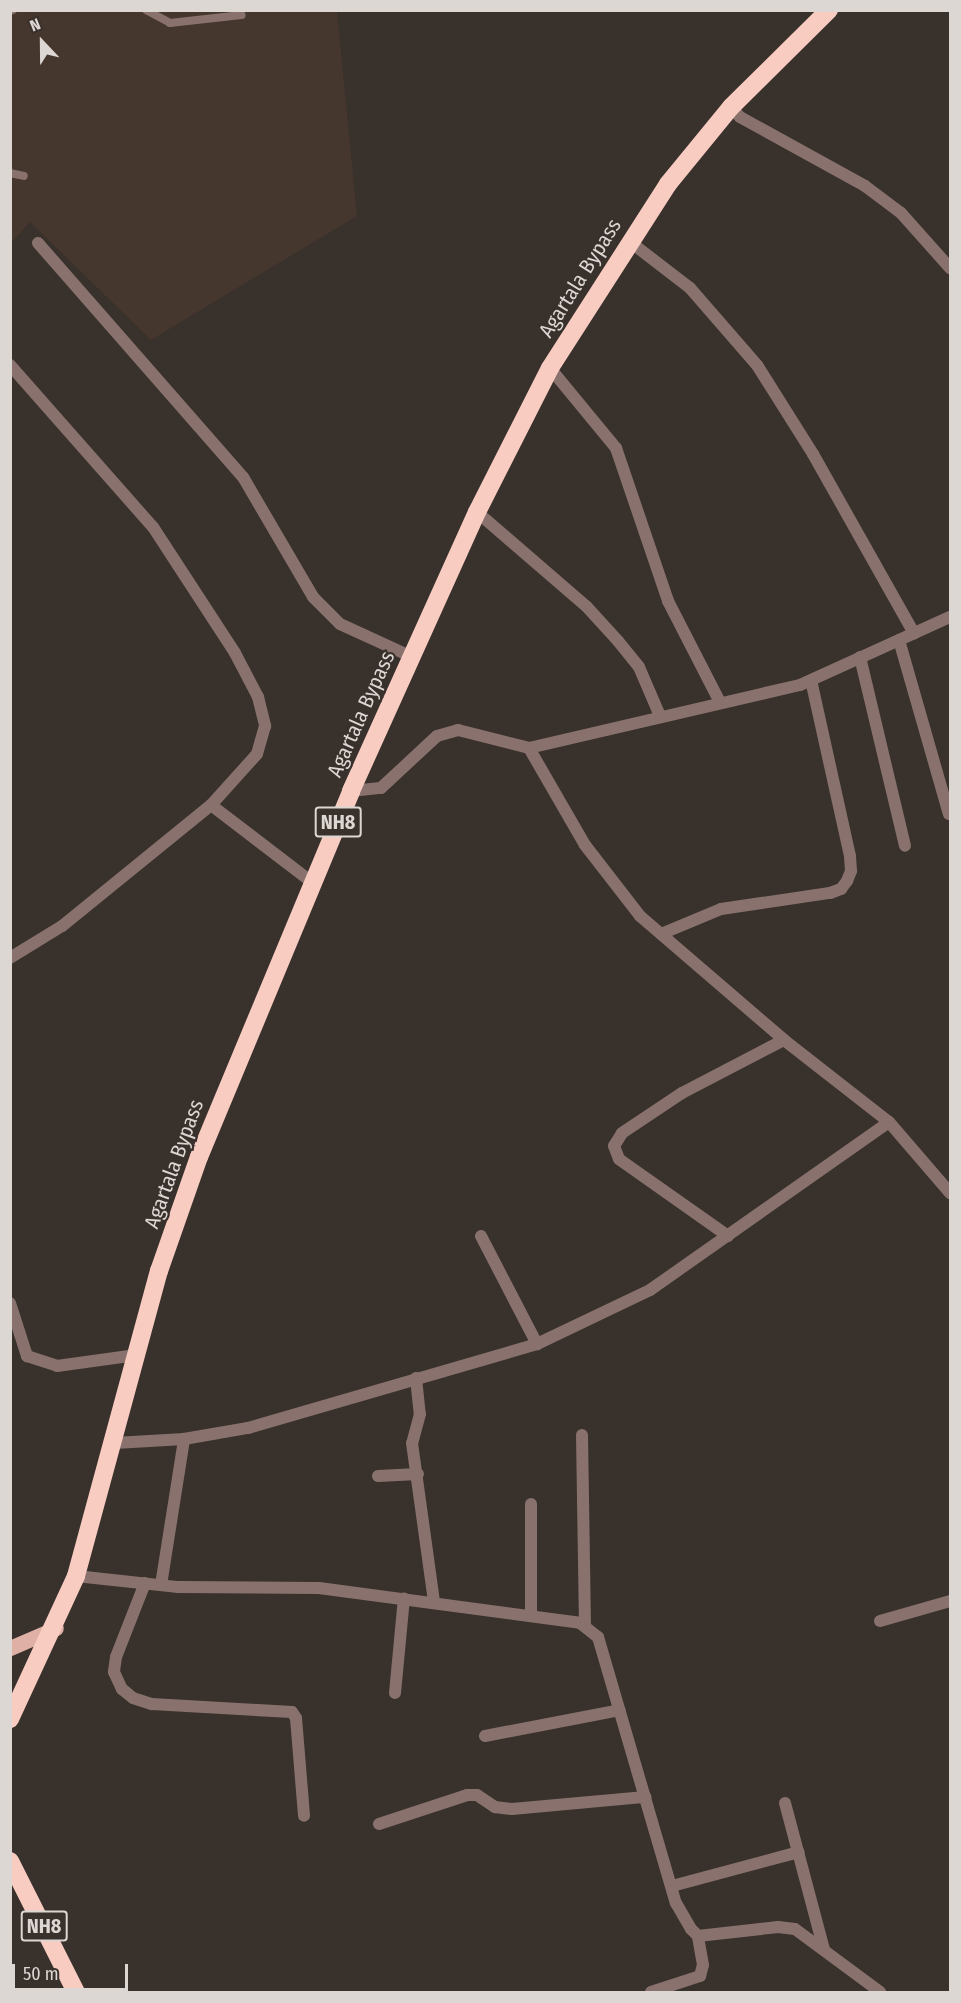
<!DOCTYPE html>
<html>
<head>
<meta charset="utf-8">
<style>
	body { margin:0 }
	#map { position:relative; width:961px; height:2003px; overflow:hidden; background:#39312c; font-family:"Fira Sans Condensed",sans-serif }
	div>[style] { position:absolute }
	.built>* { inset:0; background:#45362e }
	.lane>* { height:8px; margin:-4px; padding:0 4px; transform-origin:4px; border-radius:4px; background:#89726d }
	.street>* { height:12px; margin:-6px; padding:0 6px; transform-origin:6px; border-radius:6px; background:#89726d }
	.primary>* { height:15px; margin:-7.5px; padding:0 7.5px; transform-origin:7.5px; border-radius:7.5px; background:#dfb1a6 }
	.highway>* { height:18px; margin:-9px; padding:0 9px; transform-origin:9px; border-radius:9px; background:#f9ccc2 }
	span { translate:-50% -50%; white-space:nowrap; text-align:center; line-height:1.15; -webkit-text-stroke:4.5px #39312c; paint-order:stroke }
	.shield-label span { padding:2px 4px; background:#39312c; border:2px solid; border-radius:4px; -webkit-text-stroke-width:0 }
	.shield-label { font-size:20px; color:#ddd7d4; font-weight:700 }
	.street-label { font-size:21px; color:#ddd7d4 }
	.frame { position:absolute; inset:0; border:12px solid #ddd7d4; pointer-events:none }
	.north { position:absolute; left:12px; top:12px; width:60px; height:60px; -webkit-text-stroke:4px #39312c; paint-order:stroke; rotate:338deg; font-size:16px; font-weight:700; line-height:24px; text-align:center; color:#ddd7d4 }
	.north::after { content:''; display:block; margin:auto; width:21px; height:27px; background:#ddd7d4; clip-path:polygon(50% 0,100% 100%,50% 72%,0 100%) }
	.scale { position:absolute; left:12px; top:1964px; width:116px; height:27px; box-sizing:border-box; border:3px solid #ddd7d4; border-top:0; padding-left:8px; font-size:18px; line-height:21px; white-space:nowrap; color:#ddd7d4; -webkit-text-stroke:4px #39312c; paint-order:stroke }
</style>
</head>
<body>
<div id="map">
	<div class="built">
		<div style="clip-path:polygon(11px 11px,337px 11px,357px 216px,151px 340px,30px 222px,11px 243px)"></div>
	</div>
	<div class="lane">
		<div style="left:146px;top:10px;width:27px;rotate:28deg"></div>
		<div style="left:170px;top:23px;width:72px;rotate:-6.3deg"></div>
		<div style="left:10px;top:11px;width:3px;rotate:-18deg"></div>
		<div style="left:10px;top:173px;width:14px;rotate:12deg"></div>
	</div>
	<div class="street">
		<div style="left:731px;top:107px;width:13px;rotate:48deg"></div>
		<div style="left:740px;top:117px;width:143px;rotate:28.9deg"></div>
		<div style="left:865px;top:186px;width:45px;rotate:36.9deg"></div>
		<div style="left:901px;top:213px;width:74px;rotate:48.3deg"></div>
		<div style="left:629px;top:241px;width:77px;rotate:37.6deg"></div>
		<div style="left:690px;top:288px;width:102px;rotate:49deg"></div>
		<div style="left:757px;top:365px;width:105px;rotate:57.8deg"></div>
		<div style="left:813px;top:454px;width:206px;rotate:60.6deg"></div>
		<div style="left:38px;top:243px;width:311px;rotate:48.8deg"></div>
		<div style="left:243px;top:477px;width:139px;rotate:59.7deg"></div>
		<div style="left:313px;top:597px;width:38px;rotate:45deg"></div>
		<div style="left:340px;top:624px;width:79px;rotate:24.6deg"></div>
		<div style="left:10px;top:365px;width:216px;rotate:48.6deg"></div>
		<div style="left:153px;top:527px;width:150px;rotate:56.9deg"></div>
		<div style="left:235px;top:653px;width:50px;rotate:62.4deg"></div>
		<div style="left:258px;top:697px;width:30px;rotate:76deg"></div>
		<div style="left:265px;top:726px;width:29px;rotate:106deg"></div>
		<div style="left:257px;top:754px;width:69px;rotate:132deg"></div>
		<div style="left:211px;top:805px;width:192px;rotate:140.9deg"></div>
		<div style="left:62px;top:926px;width:61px;rotate:148.4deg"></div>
		<div style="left:550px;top:368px;width:104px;rotate:50.5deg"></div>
		<div style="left:616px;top:448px;width:162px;rotate:71.2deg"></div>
		<div style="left:668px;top:601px;width:114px;rotate:62.8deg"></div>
		<div style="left:477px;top:512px;width:145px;rotate:40.8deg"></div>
		<div style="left:587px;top:607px;width:46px;rotate:47.6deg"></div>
		<div style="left:618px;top:641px;width:33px;rotate:51deg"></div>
		<div style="left:639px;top:667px;width:53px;rotate:66.8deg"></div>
		<div style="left:899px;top:640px;width:181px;rotate:74deg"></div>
		<div style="left:860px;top:657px;width:194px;rotate:76.6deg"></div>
		<div style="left:529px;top:748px;width:278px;rotate:-13.1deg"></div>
		<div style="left:800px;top:685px;width:165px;rotate:-24.4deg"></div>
		<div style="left:351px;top:791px;width:30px;rotate:-6deg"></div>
		<div style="left:381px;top:788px;width:76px;rotate:-42.9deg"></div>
		<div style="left:437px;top:736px;width:22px;rotate:-16deg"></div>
		<div style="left:458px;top:730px;width:73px;rotate:14.2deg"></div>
		<div style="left:529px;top:748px;width:112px;rotate:60deg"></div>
		<div style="left:585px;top:845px;width:90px;rotate:52.2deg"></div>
		<div style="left:640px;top:916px;width:190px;rotate:40.7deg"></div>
		<div style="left:784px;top:1040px;width:133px;rotate:38deg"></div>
		<div style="left:889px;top:1122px;width:94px;rotate:49.3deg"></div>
		<div style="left:211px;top:805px;width:128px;rotate:37.4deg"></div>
		<div style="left:661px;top:934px;width:65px;rotate:-22.6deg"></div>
		<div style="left:721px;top:909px;width:110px;rotate:-8.4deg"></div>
		<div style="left:830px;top:893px;width:12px;rotate:-20deg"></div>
		<div style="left:841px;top:889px;width:10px;rotate:-53deg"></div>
		<div style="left:847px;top:881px;width:11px;rotate:-68deg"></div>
		<div style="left:851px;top:871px;width:15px;rotate:-94deg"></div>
		<div style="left:850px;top:856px;width:180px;rotate:-102.5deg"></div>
		<div style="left:481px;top:1236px;width:122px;rotate:62.6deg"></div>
		<div style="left:728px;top:1236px;width:133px;rotate:-144.8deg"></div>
		<div style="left:619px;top:1159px;width:14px;rotate:-111deg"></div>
		<div style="left:614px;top:1146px;width:15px;rotate:-58deg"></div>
		<div style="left:622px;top:1133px;width:72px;rotate:-33.7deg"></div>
		<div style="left:682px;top:1093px;width:115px;rotate:-27.5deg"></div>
		<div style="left:10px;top:1303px;width:56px;rotate:72.2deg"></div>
		<div style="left:27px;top:1356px;width:32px;rotate:18deg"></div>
		<div style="left:57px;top:1366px;width:80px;rotate:-7.9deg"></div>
		<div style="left:416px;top:1378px;width:36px;rotate:84deg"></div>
		<div style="left:420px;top:1414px;width:30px;rotate:105deg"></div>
		<div style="left:412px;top:1443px;width:160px;rotate:82.1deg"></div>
		<div style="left:582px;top:1435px;width:191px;rotate:89.1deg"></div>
		<div style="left:115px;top:1443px;width:69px;rotate:-3.3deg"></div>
		<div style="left:184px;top:1439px;width:65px;rotate:-9.8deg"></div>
		<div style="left:248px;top:1428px;width:301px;rotate:-16.2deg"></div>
		<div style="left:537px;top:1344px;width:125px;rotate:-25.5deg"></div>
		<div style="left:650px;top:1290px;width:292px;rotate:-35.1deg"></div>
		<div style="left:378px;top:1476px;width:40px;rotate:-2.9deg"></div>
		<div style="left:531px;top:1504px;width:109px;rotate:90deg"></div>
		<div style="left:76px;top:1576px;width:103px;rotate:6.2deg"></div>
		<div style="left:178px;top:1587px;width:141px;rotate:0.4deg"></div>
		<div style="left:319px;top:1588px;width:263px;rotate:7.6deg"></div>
		<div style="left:580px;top:1623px;width:23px;rotate:38deg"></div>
		<div style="left:598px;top:1637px;width:277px;rotate:73.7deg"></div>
		<div style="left:676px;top:1903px;width:30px;rotate:60deg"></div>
		<div style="left:691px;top:1929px;width:10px;rotate:45deg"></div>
		<div style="left:698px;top:1936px;width:81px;rotate:-6.4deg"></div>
		<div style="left:778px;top:1927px;width:17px;rotate:7deg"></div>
		<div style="left:795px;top:1929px;width:106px;rotate:36.5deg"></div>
		<div style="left:145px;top:1583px;width:79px;rotate:111.4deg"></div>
		<div style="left:116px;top:1657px;width:15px;rotate:98deg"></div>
		<div style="left:114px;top:1672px;width:19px;rotate:65deg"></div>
		<div style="left:122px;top:1689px;width:14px;rotate:39deg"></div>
		<div style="left:133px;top:1698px;width:20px;rotate:18deg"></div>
		<div style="left:152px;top:1704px;width:140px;rotate:3.3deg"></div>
		<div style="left:292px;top:1712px;width:7px;rotate:56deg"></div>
		<div style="left:296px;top:1718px;width:98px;rotate:85.3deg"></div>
		<div style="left:161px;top:1585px;width:148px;rotate:-81deg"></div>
		<div style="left:880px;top:1621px;width:73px;rotate:-15.9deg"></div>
		<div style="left:395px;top:1693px;width:95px;rotate:-84.6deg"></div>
		<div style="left:485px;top:1736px;width:137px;rotate:-10.9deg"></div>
		<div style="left:785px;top:1803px;width:152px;rotate:75.1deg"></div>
		<div style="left:379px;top:1824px;width:93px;rotate:-18.2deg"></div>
		<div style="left:467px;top:1795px;width:10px"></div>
		<div style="left:477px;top:1795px;width:22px;rotate:34deg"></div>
		<div style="left:495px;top:1807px;width:17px;rotate:7deg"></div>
		<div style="left:512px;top:1809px;width:134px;rotate:-5.2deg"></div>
		<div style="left:672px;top:1886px;width:131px;rotate:-15deg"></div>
		<div style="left:651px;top:1992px;width:52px;rotate:-18.1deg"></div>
		<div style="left:700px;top:1976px;width:11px;rotate:-75deg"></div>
		<div style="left:703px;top:1965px;width:29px;rotate:-100deg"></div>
	</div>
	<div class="primary">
		<div style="left:10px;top:1648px;width:50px;rotate:-23.5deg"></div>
	</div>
	<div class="highway">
		<div style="left:10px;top:1719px;width:157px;rotate:-65.2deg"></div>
		<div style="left:76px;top:1576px;width:316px;rotate:-74.8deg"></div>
		<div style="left:159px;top:1271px;width:121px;rotate:-70.7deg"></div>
		<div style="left:199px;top:1157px;width:396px;rotate:-67.4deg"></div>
		<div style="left:351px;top:791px;width:306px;rotate:-65.7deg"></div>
		<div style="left:477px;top:512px;width:161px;rotate:-63.1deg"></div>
		<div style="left:550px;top:368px;width:219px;rotate:-57.3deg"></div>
		<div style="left:668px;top:184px;width:99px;rotate:-50.7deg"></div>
		<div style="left:731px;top:107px;width:138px;rotate:-44.7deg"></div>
		<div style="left:10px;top:1861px;width:147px;rotate:63.3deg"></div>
	</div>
	<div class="shield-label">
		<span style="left:338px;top:822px">NH8</span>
		<span style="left:44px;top:1926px">NH8</span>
	</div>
	<div class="street-label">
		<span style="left:580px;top:278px;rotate:-58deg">Agartala Bypass</span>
		<span style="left:361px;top:714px;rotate:-66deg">Agartala Bypass</span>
		<span style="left:174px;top:1164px;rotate:-70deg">Agartala Bypass</span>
	</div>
	<div class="frame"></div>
	<div class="north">N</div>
	<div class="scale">50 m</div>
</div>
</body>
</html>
